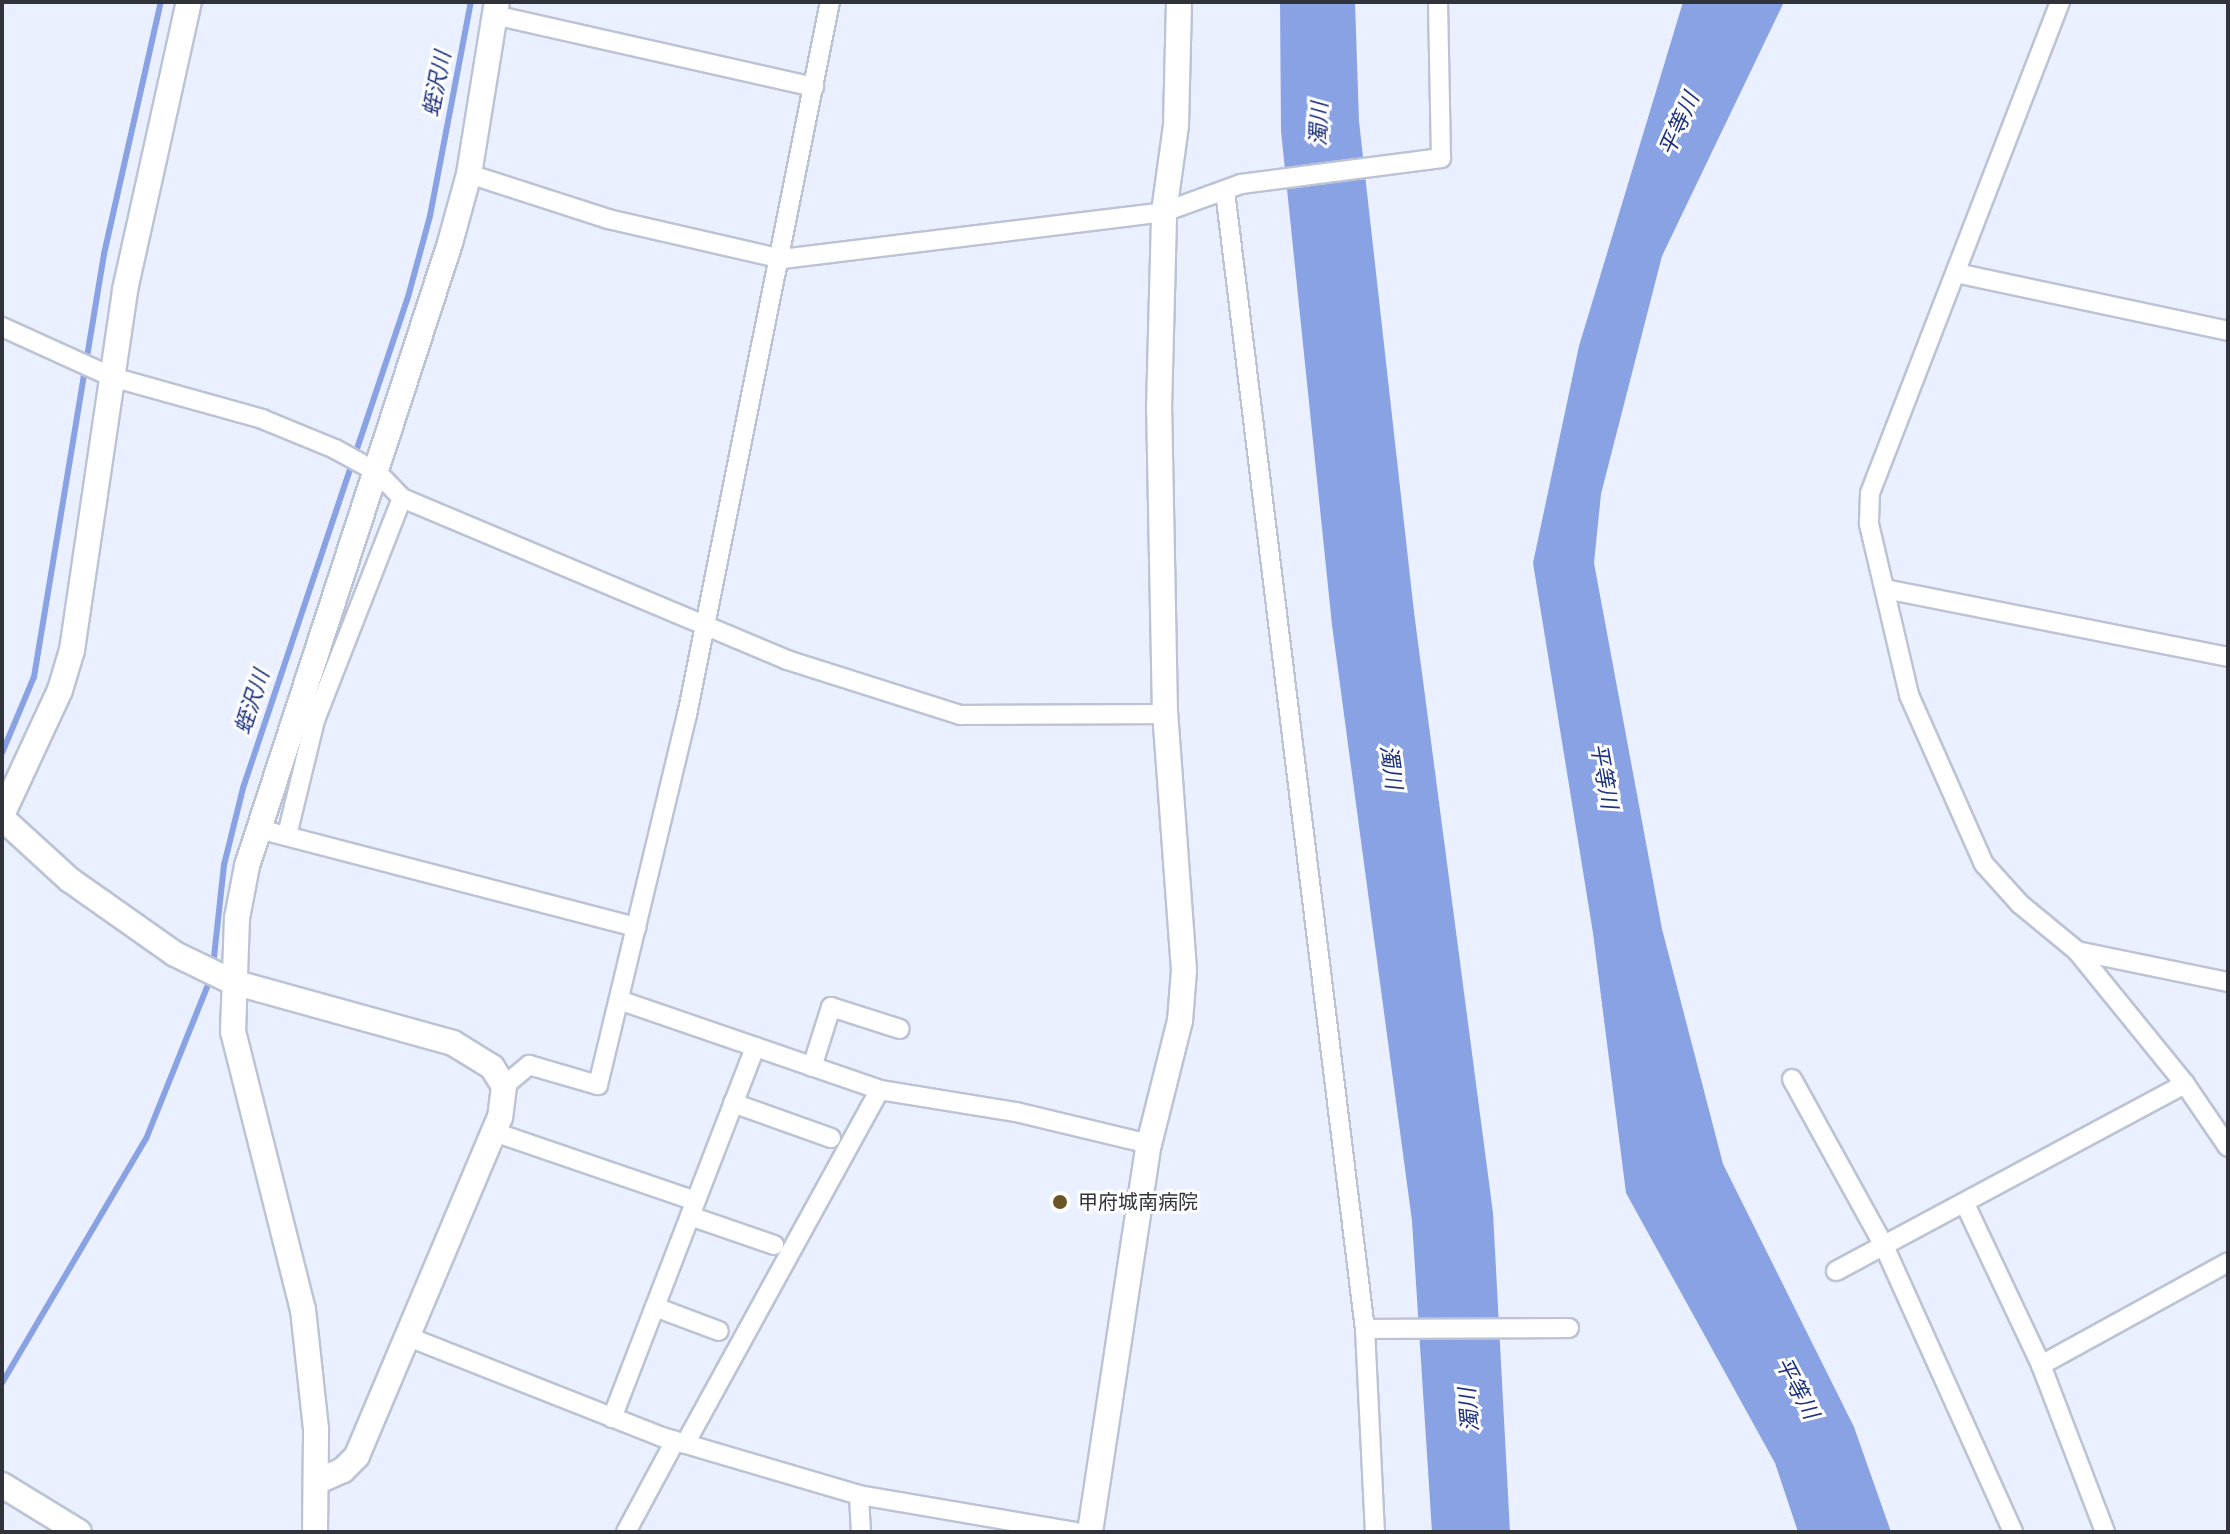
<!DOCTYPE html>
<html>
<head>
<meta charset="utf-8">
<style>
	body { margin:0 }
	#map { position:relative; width:2230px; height:1534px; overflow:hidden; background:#eaf0ff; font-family:"Source Serif 4","Noto Sans JP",serif }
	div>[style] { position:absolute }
	.water>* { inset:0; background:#89a2e4 }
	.stream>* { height:6px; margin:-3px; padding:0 3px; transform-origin:3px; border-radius:3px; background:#89a2e4 }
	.roads { filter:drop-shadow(2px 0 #bcc3d5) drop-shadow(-2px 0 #bcc3d5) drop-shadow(0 2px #bcc3d5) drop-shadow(0 -2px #bcc3d5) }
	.minor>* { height:18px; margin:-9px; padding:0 9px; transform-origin:9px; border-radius:9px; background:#fff }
	.tertiary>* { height:24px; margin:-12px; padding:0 12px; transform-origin:12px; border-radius:12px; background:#fff }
	.dots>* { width:22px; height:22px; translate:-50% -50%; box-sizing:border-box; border:4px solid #fff; border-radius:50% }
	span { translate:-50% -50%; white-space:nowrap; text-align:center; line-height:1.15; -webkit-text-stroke:6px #fff; paint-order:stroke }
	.poi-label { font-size:20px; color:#30333a }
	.left { translate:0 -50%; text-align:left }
	.water-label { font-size:22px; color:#1e327e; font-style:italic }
	.frame { position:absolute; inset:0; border:4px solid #30333a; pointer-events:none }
</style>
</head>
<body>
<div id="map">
	<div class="water">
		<div style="clip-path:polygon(1280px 2px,1355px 2px,1359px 121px,1414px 612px,1493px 1213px,1510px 1532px,1432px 1532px,1412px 1221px,1332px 625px,1281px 131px)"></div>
		<div style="clip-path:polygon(1683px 2px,1784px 2px,1662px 256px,1601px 494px,1594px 563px,1662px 929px,1723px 1164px,1854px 1427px,1891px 1532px,1798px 1532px,1775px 1463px,1626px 1193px,1593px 933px,1533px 563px,1579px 346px)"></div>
	</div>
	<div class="stream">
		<div style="left:2px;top:753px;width:82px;rotate:-67.2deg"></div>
		<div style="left:34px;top:677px;width:429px;rotate:-80.6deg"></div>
		<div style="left:104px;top:254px;width:258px;rotate:-77.3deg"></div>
		<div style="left:213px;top:966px;width:102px;rotate:-83.8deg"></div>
		<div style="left:224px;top:865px;width:79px;rotate:-76.1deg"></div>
		<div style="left:243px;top:788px;width:518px;rotate:-71.43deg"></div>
		<div style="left:408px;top:297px;width:84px;rotate:-74.8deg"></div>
		<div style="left:430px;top:216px;width:218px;rotate:-79.2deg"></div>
		<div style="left:2px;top:1383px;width:283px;rotate:-59.5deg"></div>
		<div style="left:146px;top:1139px;width:175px;rotate:-68.1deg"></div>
	</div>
	<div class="roads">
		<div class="minor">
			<div style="left:2060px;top:2px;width:526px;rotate:111.15deg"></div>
			<div style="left:1870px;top:493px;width:31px;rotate:92deg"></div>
			<div style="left:1869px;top:524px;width:176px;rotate:76.8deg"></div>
			<div style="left:1909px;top:695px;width:185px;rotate:66.1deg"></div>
			<div style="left:1984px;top:864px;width:54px;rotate:48deg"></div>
			<div style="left:2020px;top:904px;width:74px;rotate:39.5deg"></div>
			<div style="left:2077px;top:951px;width:171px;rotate:50.9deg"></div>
			<div style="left:2185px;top:1084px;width:76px;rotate:55.7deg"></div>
			<div style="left:494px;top:15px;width:328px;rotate:12.7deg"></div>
			<div style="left:469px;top:174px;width:146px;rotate:17.9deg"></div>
			<div style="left:608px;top:219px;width:179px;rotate:12.9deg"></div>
			<div style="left:782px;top:259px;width:385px;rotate:-7deg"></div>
			<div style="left:1164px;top:212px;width:82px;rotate:-20deg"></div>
			<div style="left:1241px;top:184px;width:202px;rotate:-7.4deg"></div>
			<div style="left:1441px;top:158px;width:156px;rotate:-91.1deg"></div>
			<div style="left:1225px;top:191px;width:1147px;rotate:82.99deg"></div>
			<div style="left:1365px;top:1329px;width:203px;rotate:87.2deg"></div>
			<div style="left:1956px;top:273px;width:278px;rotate:12deg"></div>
			<div style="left:2px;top:327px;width:121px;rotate:24.4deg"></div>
			<div style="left:112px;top:377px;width:156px;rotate:15.6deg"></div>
			<div style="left:262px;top:419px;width:79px;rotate:22.3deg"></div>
			<div style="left:335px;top:449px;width:48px;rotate:28.7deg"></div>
			<div style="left:377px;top:472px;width:36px;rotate:46deg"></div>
			<div style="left:402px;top:498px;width:418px;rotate:22.8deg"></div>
			<div style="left:787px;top:660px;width:182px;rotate:17.6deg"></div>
			<div style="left:960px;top:715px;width:205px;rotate:-0.3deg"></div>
			<div style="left:1885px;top:589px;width:350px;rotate:11.2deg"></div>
			<div style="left:259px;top:829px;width:390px;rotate:14.6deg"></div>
			<div style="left:287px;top:835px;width:118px;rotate:-76.3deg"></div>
			<div style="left:315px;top:720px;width:238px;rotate:-68.6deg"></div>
			<div style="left:2077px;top:951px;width:154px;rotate:11.6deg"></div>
			<div style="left:619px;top:1000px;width:276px;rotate:19deg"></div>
			<div style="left:880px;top:1090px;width:138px;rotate:9.2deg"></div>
			<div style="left:1016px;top:1112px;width:137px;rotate:13.5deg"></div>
			<div style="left:812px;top:1067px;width:63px;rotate:-72.4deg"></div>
			<div style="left:831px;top:1007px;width:72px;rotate:17.7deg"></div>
			<div style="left:1792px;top:1079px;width:191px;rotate:61.1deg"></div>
			<div style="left:1884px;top:1246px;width:314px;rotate:65.7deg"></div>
			<div style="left:504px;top:1086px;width:33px;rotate:-40deg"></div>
			<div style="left:529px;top:1065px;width:72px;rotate:16.2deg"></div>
			<div style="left:598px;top:1085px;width:381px;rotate:-76.5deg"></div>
			<div style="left:687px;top:715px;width:727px;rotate:-78.66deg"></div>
			<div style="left:733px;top:1103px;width:104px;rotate:19.7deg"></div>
			<div style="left:494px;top:1132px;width:213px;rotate:18.9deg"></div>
			<div style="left:1965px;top:1204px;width:178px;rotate:64.7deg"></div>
			<div style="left:2041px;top:1365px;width:179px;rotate:69deg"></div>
			<div style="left:690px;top:1216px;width:89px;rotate:19deg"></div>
			<div style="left:1836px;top:1271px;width:396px;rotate:-28.2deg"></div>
			<div style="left:655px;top:1307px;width:68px;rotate:20.6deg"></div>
			<div style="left:1365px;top:1329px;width:204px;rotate:-0.3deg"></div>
			<div style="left:411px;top:1338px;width:270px;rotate:21.5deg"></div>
			<div style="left:662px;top:1437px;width:205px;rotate:16.4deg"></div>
			<div style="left:859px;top:1495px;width:219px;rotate:9.7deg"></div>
			<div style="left:2041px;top:1365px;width:213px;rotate:-28.8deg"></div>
			<div style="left:612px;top:1418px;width:398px;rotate:-68.9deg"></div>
			<div style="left:685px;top:1444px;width:404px;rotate:-61.2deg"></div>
			<div style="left:859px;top:1495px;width:37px;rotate:87deg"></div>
			<div style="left:626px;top:1532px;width:103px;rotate:-61.7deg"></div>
		</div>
		<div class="tertiary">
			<div style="left:2px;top:815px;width:138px;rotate:-65.1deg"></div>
			<div style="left:60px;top:690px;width:42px;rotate:-73.3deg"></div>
			<div style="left:72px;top:650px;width:364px;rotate:-81.6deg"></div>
			<div style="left:125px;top:290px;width:295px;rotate:-77.5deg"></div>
			<div style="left:2px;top:818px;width:92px;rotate:42.4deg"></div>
			<div style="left:70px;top:880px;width:128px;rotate:35.2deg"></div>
			<div style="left:175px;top:954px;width:64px;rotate:25.8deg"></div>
			<div style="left:233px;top:982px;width:228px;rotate:15.5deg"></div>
			<div style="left:453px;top:1043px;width:46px;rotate:31.6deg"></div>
			<div style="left:492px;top:1067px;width:22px;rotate:58deg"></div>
			<div style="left:504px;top:1086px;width:31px;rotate:97deg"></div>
			<div style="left:500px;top:1117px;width:368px;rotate:112.9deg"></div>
			<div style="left:357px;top:1456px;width:20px;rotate:135deg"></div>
			<div style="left:343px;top:1470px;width:27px;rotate:156deg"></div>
			<div style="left:2px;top:1485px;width:90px;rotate:31.4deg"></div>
			<div style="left:315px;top:1532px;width:103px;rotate:-89.4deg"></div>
			<div style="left:316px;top:1429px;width:120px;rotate:-96.2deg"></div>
			<div style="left:303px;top:1310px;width:287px;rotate:-104.1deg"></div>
			<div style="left:233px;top:1032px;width:114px;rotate:-88deg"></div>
			<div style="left:237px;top:918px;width:53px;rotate:-79.1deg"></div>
			<div style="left:247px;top:866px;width:655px;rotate:-71.95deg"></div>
			<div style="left:450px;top:243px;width:72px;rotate:-74.6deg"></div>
			<div style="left:469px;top:174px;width:174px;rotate:-80.8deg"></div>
			<div style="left:1090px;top:1532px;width:392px;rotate:-81.4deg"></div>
			<div style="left:1149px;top:1144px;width:127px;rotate:-75.9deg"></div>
			<div style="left:1180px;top:1021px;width:51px;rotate:-85.5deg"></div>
			<div style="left:1184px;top:970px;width:257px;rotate:-94.2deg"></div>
			<div style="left:1165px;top:714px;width:305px;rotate:-91.1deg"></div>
			<div style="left:1159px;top:409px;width:197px;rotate:-88.5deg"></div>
			<div style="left:1164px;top:212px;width:88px;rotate:-82.1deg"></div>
			<div style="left:1176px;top:125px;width:123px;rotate:-88.6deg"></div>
		</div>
	</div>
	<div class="dots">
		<div style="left:1060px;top:1202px;background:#695624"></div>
	</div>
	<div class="poi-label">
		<span class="left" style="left:1078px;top:1202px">甲府城南病院</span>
	</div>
	<div class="water-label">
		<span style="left:437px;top:84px;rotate:-79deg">蛭沢川</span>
		<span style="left:1319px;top:124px;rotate:-88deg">濁川</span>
		<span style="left:1679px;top:124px;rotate:-66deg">平等川</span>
		<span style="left:252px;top:702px;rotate:-72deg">蛭沢川</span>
		<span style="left:1391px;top:767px;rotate:82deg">濁川</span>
		<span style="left:1604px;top:776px;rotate:80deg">平等川</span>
		<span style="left:1797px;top:1388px;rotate:62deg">平等川</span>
		<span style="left:1469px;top:1410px;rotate:-95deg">濁川</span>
	</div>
	<div class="frame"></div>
</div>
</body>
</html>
